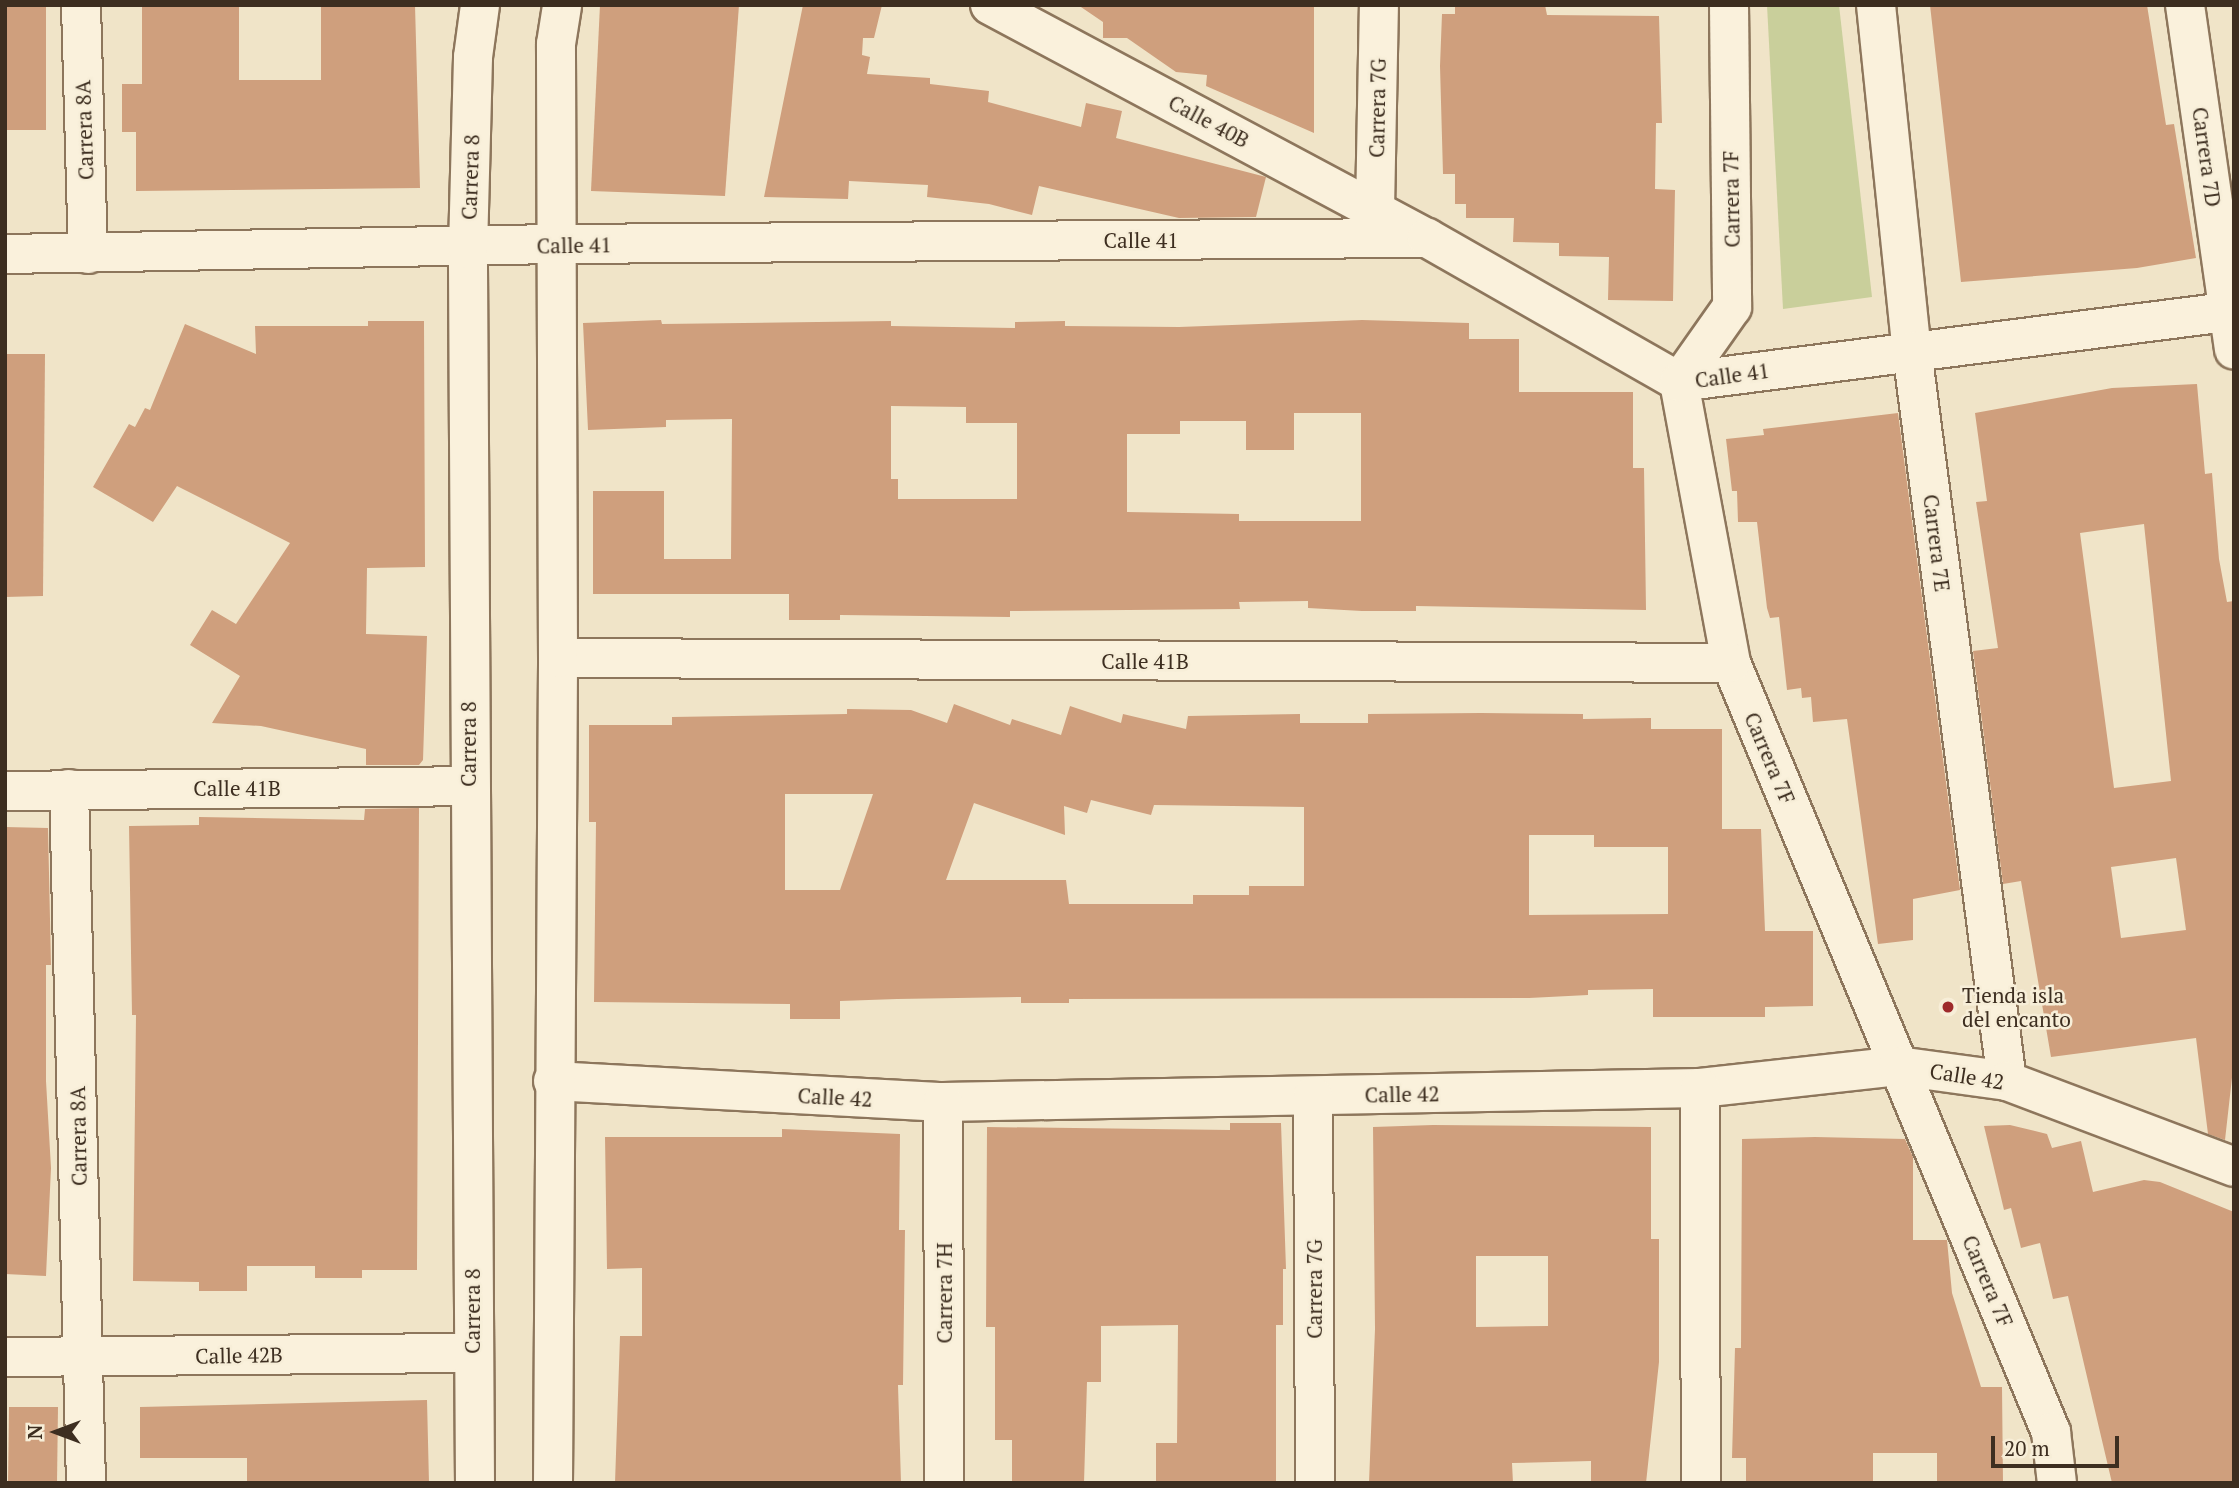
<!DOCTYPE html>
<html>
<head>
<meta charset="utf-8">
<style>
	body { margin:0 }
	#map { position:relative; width:2239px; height:1488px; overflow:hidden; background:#f0e4c8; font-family:"PT Serif",serif }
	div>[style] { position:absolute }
	.green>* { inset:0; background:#c9cf9b }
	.building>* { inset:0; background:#cf9f7d }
	.roads { filter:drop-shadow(2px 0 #8d765c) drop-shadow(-2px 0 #8d765c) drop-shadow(0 2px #8d765c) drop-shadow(0 -2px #8d765c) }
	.street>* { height:38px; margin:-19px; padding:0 19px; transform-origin:19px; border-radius:19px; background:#faf1dc }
	.secondary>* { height:38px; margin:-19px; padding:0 19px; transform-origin:19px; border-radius:19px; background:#faf1dc }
	.dots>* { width:19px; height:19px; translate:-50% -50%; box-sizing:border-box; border:4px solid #f7eed8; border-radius:50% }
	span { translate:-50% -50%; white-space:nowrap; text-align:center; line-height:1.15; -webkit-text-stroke:5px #f7eed8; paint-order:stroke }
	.street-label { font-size:21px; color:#3d2e20 }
	.poi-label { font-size:21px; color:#3d2e20 }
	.left { translate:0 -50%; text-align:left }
	.frame { position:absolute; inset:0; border:7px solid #3d2e20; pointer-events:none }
	.north { position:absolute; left:21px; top:1397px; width:70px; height:70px; -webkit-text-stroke:5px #f7eed8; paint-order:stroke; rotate:270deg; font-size:19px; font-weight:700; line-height:28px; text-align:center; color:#3d2e20 }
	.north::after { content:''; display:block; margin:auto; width:24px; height:32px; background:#3d2e20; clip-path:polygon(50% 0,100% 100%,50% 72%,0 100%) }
	.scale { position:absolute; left:1991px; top:1436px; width:128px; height:32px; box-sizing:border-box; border:4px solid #3d2e20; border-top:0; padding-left:9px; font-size:21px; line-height:24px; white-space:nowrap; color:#3d2e20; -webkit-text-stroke:5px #f7eed8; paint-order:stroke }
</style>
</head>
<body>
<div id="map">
	<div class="green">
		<div style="clip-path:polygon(1767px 5px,1839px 5px,1872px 297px,1783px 309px)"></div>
	</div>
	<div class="building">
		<div style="clip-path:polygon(5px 5px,46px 5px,46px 130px,5px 130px)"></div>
		<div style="clip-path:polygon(142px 5px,239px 5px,239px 80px,321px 80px,321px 5px,415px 5px,420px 188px,136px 191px,136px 132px,122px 132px,122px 84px,142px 84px)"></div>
		<div style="clip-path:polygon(600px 5px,739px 5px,725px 196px,591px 191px)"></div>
		<div style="clip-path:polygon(803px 5px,882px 5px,874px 38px,863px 38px,862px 55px,870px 57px,867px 74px,930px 78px,930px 84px,989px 91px,988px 102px,1081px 127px,1086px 103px,1122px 111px,1116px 138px,1266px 177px,1256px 217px,1179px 218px,1039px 186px,1032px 215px,989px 204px,927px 197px,928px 185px,849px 181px,848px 199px,764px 197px)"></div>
		<div style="clip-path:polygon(1078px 5px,1314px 5px,1314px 133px,1206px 86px,1207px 75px,1176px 72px,1127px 38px,1103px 38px,1103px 22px)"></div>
		<div style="clip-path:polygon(1455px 5px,1545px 5px,1547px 15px,1659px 16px,1662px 123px,1656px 123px,1655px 189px,1675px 190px,1673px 301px,1608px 300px,1609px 257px,1559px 256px,1559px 243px,1513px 242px,1514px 218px,1466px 218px,1466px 204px,1455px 204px,1455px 174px,1443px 174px,1440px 66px,1442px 14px,1455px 14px)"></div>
		<div style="clip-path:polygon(1930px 5px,2147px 5px,2166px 125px,2174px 124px,2196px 258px,2137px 268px,1961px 282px)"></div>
		<div style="clip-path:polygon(evenodd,661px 320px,662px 324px,891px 321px,891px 326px,1015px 328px,1015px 322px,1065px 321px,1065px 326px,1179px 327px,1362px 320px,1469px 323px,1469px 339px,1519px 339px,1519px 392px,1633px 392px,1633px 468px,1644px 468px,1646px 610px,1416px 606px,1416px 611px,1362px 611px,1308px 608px,1308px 601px,1239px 602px,1240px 609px,1010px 611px,1010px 617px,840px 615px,840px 620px,789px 620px,789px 594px,593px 594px,593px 491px,664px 491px,664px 559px,731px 559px,732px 419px,666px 420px,666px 427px,588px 430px,583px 323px,661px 320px,891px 406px,966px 407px,966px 423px,1017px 423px,1017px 499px,898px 499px,898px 479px,891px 479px,891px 406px,661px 320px,1294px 413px,1361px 413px,1361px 521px,1239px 521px,1239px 514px,1127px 512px,1127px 434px,1180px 434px,1180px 421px,1246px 421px,1246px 450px,1294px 450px,1294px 413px)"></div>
		<div style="clip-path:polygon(368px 321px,424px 321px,425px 567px,367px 568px,366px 634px,427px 636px,423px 760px,419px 765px,366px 765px,366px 749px,261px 726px,212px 723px,240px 676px,190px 645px,212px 610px,236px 624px,290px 543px,177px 486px,153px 522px,93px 487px,129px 424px,135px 427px,145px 408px,150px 410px,185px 324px,256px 354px,255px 326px,368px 326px)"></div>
		<div style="clip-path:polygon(5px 354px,45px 354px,43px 596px,5px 597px)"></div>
		<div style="clip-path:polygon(evenodd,2197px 384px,2205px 474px,2212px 473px,2219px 559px,2227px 602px,2234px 601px,2234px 1060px,2225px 1140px,2208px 1134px,2196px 1038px,2051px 1057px,2021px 881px,2003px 884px,1973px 651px,1998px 648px,1976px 502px,1987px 501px,1975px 413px,2112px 388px,2197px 384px,2144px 524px,2171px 781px,2114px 788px,2080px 533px,2144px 524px,2197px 384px,2176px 858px,2186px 930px,2121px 938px,2111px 867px,2176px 858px)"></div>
		<div style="clip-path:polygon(1898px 413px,1960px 890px,1913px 899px,1913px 940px,1878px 944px,1847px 719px,1813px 722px,1811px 697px,1802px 698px,1801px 688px,1787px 690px,1779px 617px,1770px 618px,1767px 608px,1757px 522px,1738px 522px,1737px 491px,1732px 491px,1726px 439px,1764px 435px,1763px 429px)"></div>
		<div style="clip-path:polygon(evenodd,954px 704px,1010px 725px,1012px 719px,1061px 735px,1070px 706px,1121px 723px,1123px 714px,1186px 729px,1188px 716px,1300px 714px,1300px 723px,1368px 723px,1368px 714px,1481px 713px,1583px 714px,1583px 719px,1651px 718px,1651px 729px,1722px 729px,1722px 829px,1761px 829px,1765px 931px,1813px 931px,1813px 1006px,1765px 1007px,1765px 1017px,1653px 1017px,1653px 989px,1588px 990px,1588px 995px,1529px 998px,1069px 999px,1069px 1003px,1021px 1003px,1021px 997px,897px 999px,840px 1001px,840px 1019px,790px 1019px,790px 1004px,594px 1002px,596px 822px,589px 822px,589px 725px,672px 725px,672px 717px,847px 714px,847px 709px,911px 710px,947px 723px,954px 704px,785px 794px,873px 794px,840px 890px,785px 890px,785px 794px,954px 704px,1091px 800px,1151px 815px,1154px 805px,1304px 807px,1304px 886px,1249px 886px,1249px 895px,1193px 895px,1193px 904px,1069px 904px,1066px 880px,946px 880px,974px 803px,1065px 835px,1064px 806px,1087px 813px,1091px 800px,954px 704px,1529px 835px,1594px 835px,1594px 847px,1668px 847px,1668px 914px,1529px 915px,1529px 835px)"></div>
		<div style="clip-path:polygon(419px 808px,417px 1270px,362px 1270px,362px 1278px,315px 1278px,315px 1266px,247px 1266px,247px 1291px,199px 1291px,199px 1282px,133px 1281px,136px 1015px,132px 1015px,129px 826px,199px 825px,199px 817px,364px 820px,365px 809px)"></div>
		<div style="clip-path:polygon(5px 827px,48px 828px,51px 965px,46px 965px,46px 1081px,51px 1168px,46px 1276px,5px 1274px)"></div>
		<div style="clip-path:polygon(1230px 1123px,1281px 1123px,1286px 1269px,1283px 1269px,1283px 1325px,1276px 1325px,1276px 1483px,1156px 1483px,1156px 1443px,1177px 1443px,1178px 1325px,1101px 1326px,1101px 1382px,1087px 1382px,1084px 1483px,1012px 1483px,1012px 1440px,995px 1440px,995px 1327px,986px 1327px,987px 1127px,1230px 1130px)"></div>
		<div style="clip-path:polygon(evenodd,1433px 1125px,1651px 1127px,1651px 1239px,1659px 1239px,1659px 1362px,1646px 1483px,1591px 1483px,1591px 1461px,1512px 1463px,1513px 1483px,1369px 1483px,1375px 1329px,1373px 1127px,1433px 1125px,1476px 1256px,1548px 1256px,1548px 1326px,1476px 1327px,1476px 1256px)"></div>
		<div style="clip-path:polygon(2010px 1125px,2047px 1134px,2052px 1148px,2081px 1141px,2093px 1192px,2144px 1180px,2160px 1182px,2234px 1212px,2234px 1483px,2112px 1483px,2068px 1296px,2053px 1299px,2040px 1243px,2021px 1248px,2011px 1208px,2004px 1210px,1984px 1126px)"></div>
		<div style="clip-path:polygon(782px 1129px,900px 1134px,899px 1230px,905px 1230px,903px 1385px,898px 1385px,901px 1483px,615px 1483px,620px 1336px,642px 1336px,642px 1268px,607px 1269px,605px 1137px,782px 1137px)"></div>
		<div style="clip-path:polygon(1815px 1137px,1905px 1139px,1913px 1157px,1913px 1240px,1947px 1240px,1952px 1293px,1981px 1387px,2002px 1387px,2003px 1483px,1937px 1483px,1937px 1453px,1873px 1453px,1873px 1483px,1746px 1483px,1746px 1458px,1732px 1458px,1735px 1348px,1741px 1348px,1742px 1139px)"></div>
		<div style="clip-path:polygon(427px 1400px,429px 1483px,247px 1483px,247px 1458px,140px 1458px,140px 1407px)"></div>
		<div style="clip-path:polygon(9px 1407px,58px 1407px,57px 1483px,8px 1483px)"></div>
	</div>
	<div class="roads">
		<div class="street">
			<div style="left:81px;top:5px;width:249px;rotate:88.4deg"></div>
			<div style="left:990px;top:5px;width:492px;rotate:28.1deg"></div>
			<div style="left:1729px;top:5px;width:302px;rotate:89.4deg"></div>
			<div style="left:1732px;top:307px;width:92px;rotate:125.2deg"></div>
			<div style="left:1679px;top:382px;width:286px;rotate:79.5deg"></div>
			<div style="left:1731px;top:663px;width:833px;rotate:67.41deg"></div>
			<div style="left:2051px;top:1432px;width:51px;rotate:83.3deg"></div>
			<div style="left:1876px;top:5px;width:348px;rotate:84.1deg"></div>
			<div style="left:1912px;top:351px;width:736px;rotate:82.59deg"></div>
			<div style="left:2185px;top:5px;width:348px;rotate:81.9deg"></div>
			<div style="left:1375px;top:210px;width:205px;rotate:-88.9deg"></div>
			<div style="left:5px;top:254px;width:552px;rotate:-1.04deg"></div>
			<div style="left:557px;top:244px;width:870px;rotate:-0.4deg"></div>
			<div style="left:1427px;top:238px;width:290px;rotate:29.7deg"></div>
			<div style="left:1679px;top:382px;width:560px;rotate:-7.29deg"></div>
			<div style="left:558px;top:658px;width:1173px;rotate:0.24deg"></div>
			<div style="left:69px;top:789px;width:694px;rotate:88.6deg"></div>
			<div style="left:5px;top:791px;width:463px;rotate:-0.6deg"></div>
			<div style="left:553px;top:1081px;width:391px;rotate:3.1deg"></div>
			<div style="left:943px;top:1102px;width:757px;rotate:-1.06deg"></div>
			<div style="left:1700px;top:1088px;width:199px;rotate:-6.3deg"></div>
			<div style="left:1898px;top:1066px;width:110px;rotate:7.8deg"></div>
			<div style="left:2007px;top:1081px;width:243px;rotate:20.7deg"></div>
			<div style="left:1700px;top:1088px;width:395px;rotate:89.9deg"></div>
			<div style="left:1313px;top:1096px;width:387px;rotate:89.7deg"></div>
			<div style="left:943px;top:1102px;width:381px;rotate:89.8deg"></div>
			<div style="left:5px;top:1357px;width:467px;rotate:-0.5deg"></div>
		</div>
		<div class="secondary">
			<div style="left:475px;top:1483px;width:1234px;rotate:-90.33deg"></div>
			<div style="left:468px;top:249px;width:192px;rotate:-88.5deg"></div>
			<div style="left:473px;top:57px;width:52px;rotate:-82.3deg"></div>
			<div style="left:553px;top:1483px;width:825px;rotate:-89.65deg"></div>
			<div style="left:558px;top:658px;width:614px;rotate:-90.19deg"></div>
			<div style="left:556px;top:44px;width:39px;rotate:-81deg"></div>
		</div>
	</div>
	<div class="dots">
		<div style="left:1948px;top:1007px;background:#9e2a2b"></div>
	</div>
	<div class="street-label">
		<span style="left:1377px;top:108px;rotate:-89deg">Carrera 7G</span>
		<span style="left:1209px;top:121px;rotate:28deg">Calle 40B</span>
		<span style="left:84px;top:130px;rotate:-92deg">Carrera 8A</span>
		<span style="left:2207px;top:157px;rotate:82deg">Carrera 7D</span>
		<span style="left:470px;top:177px;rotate:-88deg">Carrera 8</span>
		<span style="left:1731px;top:199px;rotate:-91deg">Carrera 7F</span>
		<span style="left:1141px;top:240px">Calle 41</span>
		<span style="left:574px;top:245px;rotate:-1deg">Calle 41</span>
		<span style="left:1732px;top:375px;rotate:-8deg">Calle 41</span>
		<span style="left:1937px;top:543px;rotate:83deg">Carrera 7E</span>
		<span style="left:1145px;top:661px">Calle 41B</span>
		<span style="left:468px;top:744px;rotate:-90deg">Carrera 8</span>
		<span style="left:1770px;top:758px;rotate:67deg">Carrera 7F</span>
		<span style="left:237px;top:788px">Calle 41B</span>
		<span style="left:1967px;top:1076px;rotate:9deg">Calle 42</span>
		<span style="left:1402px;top:1094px;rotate:-1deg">Calle 42</span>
		<span style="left:835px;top:1097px;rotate:3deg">Calle 42</span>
		<span style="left:78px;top:1136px;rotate:-91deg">Carrera 8A</span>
		<span style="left:1988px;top:1281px;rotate:67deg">Carrera 7F</span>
		<span style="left:1314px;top:1289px;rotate:-90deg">Carrera 7G</span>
		<span style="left:944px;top:1293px;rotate:-90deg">Carrera 7H</span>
		<span style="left:472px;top:1311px;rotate:-90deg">Carrera 8</span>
		<span style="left:239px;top:1355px;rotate:-1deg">Calle 42B</span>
	</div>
	<div class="poi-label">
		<span class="left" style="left:1962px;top:1007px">Tienda isla<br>del encanto</span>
	</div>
	<div class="frame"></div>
	<div class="north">N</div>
	<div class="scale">20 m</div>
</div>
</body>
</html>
